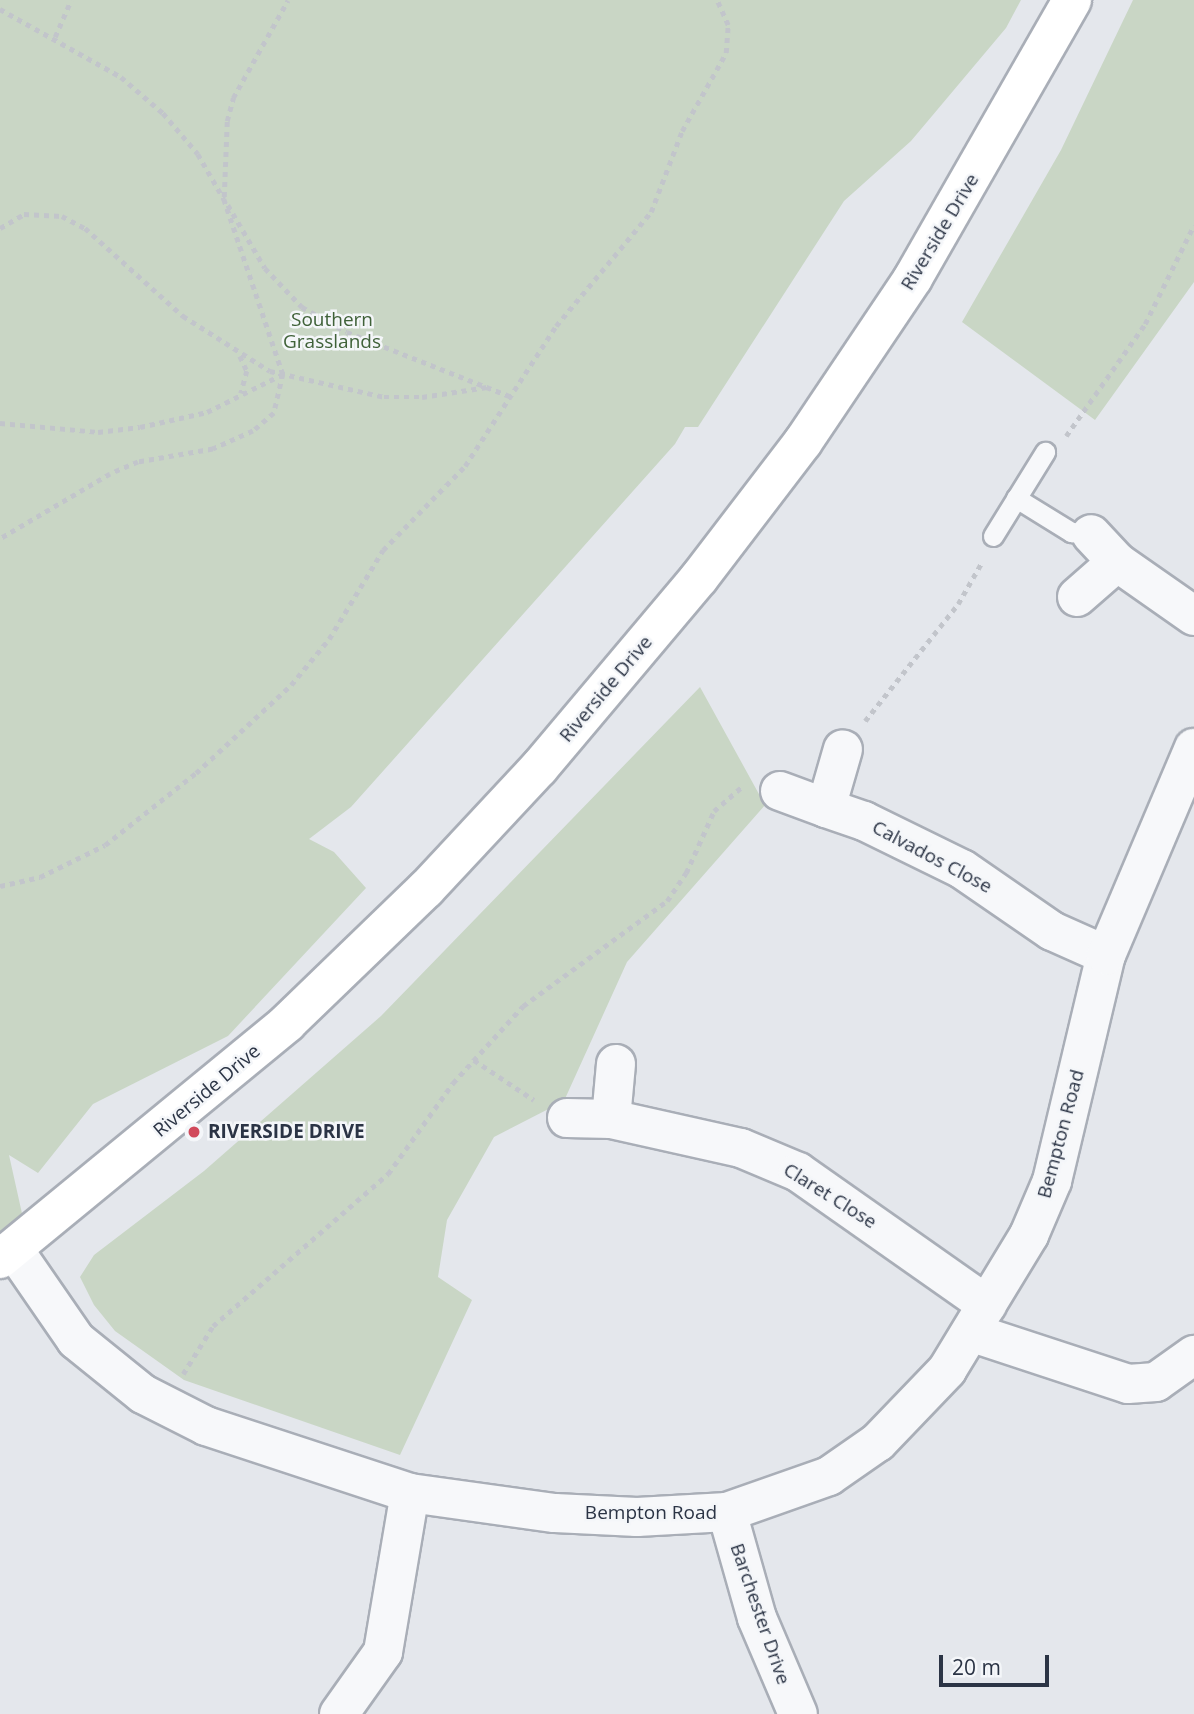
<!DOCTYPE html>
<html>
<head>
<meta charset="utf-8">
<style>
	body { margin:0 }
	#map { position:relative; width:1194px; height:1714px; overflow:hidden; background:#e4e7ec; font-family:"Open Sans",sans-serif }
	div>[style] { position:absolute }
	.green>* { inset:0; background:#c9d6c5 }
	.path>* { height:4.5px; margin-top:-2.25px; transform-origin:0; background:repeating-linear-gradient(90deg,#c2c5cb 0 5px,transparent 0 10px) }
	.roads { filter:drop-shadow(2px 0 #a9aeb7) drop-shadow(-2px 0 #a9aeb7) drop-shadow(0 2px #a9aeb7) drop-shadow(0 -2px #a9aeb7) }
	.lane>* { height:19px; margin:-9.5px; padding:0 9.5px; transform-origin:9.5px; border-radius:9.5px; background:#f7f8fa }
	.street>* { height:38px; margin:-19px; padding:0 19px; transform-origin:19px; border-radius:19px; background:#f7f8fa }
	.secondary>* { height:38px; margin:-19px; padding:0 19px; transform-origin:19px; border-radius:19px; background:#fff }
	.dots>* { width:19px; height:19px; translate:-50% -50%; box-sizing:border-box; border:4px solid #f4f6f9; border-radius:50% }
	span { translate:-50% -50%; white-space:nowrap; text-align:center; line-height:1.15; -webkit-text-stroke:5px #f4f6f9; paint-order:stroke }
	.street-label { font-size:19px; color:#2b3445 }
	.park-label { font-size:19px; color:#3f6138 }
	.poi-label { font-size:19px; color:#2b3445; font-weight:700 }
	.left { translate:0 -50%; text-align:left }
	.scale { position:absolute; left:939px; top:1655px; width:110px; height:32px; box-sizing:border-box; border:4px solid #2b3445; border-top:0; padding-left:9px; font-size:21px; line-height:24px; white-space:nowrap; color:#2b3445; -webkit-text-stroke:5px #f4f6f9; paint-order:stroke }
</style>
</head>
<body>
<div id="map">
	<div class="green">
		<div style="clip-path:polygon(0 0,1021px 0,1006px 28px,911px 141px,844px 201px,698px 427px,685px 427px,675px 444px,351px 807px,309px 839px,334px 852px,366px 888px,228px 1036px,93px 1104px,38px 1173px,9px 1155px,23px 1218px,0 1233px)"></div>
		<div style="clip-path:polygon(1133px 0,1194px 0,1194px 282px,1095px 420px,962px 322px,1061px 150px)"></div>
		<div style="clip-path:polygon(700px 687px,765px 805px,627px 962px,564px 1101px,494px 1137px,447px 1220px,438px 1277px,472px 1300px,400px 1455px,184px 1380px,115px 1331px,94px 1305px,80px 1277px,94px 1255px,204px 1171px,381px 1016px)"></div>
	</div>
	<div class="path">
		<div style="left:0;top:9px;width:139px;rotate:29.3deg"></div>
		<div style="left:121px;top:77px;width:55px;rotate:40.6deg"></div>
		<div style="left:163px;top:113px;width:54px;rotate:49.5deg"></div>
		<div style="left:198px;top:154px;width:52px;rotate:60deg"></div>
		<div style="left:224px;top:199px;width:185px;rotate:71.4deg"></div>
		<div style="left:283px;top:374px;width:40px;rotate:103deg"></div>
		<div style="left:274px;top:413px;width:28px;rotate:139deg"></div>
		<div style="left:253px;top:431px;width:44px;rotate:155.8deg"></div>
		<div style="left:213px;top:449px;width:76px;rotate:170.2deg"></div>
		<div style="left:138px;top:462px;width:30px;rotate:157deg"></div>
		<div style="left:110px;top:474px;width:128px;rotate:149.4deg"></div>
		<div style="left:55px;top:37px;width:40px;rotate:-66.6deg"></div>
		<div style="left:224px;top:197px;width:76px;rotate:-87.7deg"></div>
		<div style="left:227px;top:121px;width:24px;rotate:-75deg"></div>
		<div style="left:233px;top:98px;width:112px;rotate:-60.7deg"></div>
		<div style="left:228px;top:205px;width:73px;rotate:59.6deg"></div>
		<div style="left:265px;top:268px;width:54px;rotate:46.5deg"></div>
		<div style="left:302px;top:307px;width:51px;rotate:29.1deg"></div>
		<div style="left:347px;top:332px;width:177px;rotate:21.5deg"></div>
		<div style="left:0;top:228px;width:28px;rotate:-30deg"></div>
		<div style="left:24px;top:214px;width:38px;rotate:3deg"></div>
		<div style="left:62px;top:216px;width:26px;rotate:28deg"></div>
		<div style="left:85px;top:228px;width:132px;rotate:41.9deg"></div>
		<div style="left:183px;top:316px;width:103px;rotate:32.3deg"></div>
		<div style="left:270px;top:371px;width:117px;rotate:12.8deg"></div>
		<div style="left:384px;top:397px;width:38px"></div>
		<div style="left:422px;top:397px;width:66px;rotate:-8.7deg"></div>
		<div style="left:240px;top:356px;width:17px;rotate:65deg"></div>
		<div style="left:247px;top:371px;width:23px;rotate:105deg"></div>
		<div style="left:0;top:423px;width:98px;rotate:5.2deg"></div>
		<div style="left:98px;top:432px;width:42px;rotate:-6.8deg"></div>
		<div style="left:140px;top:427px;width:69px;rotate:-12.6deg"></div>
		<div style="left:207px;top:412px;width:85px;rotate:-26.6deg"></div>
		<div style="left:1066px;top:436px;width:137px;rotate:-54.8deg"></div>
		<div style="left:1145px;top:324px;width:110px;rotate:-63.7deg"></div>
		<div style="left:865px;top:721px;width:149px;rotate:-51.5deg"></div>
		<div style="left:958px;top:604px;width:48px;rotate:-60.3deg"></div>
		<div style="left:0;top:886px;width:41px;rotate:-12.7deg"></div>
		<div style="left:40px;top:877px;width:72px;rotate:-26.2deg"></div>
		<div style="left:105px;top:845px;width:116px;rotate:-38.4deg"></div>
		<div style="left:196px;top:773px;width:129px;rotate:-42.8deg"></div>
		<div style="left:291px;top:685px;width:60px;rotate:-50.4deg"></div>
		<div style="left:329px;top:639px;width:104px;rotate:-58.8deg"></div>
		<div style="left:383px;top:550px;width:117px;rotate:-45.7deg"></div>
		<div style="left:465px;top:466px;width:167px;rotate:-57deg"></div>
		<div style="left:556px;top:326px;width:148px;rotate:-50.2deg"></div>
		<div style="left:651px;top:212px;width:87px;rotate:-69.1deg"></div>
		<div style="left:682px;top:131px;width:90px;rotate:-60.6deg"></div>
		<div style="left:726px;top:53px;width:28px;rotate:-86deg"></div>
		<div style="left:728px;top:25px;width:27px;rotate:-114deg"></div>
		<div style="left:474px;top:1060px;width:72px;rotate:33.7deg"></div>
		<div style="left:183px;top:1374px;width:57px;rotate:-58deg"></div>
		<div style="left:213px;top:1326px;width:232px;rotate:-41deg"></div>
		<div style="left:388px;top:1174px;width:112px;rotate:-54.5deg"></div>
		<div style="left:453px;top:1083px;width:104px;rotate:-47.7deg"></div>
		<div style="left:523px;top:1006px;width:178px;rotate:-36.1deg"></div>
		<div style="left:667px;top:901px;width:34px;rotate:-56deg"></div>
		<div style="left:686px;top:873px;width:68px;rotate:-65.7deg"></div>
		<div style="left:714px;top:811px;width:38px;rotate:-41deg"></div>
	</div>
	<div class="roads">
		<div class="lane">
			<div style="left:1016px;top:498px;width:65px;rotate:31.7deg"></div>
			<div style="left:1071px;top:532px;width:20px;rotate:6deg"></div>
			<div style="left:993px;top:536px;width:99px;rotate:-58.2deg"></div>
		</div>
		<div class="street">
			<div style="left:1117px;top:562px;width:94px;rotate:35deg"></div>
			<div style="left:1077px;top:597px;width:53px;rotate:-41.2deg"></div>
			<div style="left:1117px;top:562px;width:38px;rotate:-133deg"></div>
			<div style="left:780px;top:791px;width:49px;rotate:20.3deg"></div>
			<div style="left:826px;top:808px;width:61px;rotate:-73.9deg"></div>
			<div style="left:826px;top:808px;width:40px;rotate:18.9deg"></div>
			<div style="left:864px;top:821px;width:109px;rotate:26.1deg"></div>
			<div style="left:962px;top:869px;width:109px;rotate:34.6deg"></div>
			<div style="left:1052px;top:931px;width:59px;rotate:24deg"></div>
			<div style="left:616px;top:1064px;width:55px;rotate:95.2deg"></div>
			<div style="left:611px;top:1119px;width:133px;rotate:12.6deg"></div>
			<div style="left:741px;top:1148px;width:62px;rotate:22.8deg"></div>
			<div style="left:798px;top:1172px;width:231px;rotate:35.1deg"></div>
			<div style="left:567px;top:1118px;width:44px;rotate:1.3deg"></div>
			<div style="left:14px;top:1250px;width:109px;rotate:55.4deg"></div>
			<div style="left:76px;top:1340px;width:86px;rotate:38.9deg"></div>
			<div style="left:143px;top:1394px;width:71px;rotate:26.9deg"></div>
			<div style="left:206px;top:1426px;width:215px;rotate:18.2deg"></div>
			<div style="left:410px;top:1493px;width:146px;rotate:7.9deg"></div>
			<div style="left:555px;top:1513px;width:82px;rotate:2.8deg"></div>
			<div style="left:637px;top:1517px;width:90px;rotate:-3.2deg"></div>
			<div style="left:727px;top:1512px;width:108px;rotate:-19.4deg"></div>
			<div style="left:829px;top:1476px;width:60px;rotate:-34.8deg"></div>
			<div style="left:878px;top:1442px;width:100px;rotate:-46.2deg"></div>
			<div style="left:947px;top:1370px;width:158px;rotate:-58.7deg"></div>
			<div style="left:1029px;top:1235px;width:59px;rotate:-66.9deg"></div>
			<div style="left:1052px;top:1181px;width:232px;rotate:-76.6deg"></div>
			<div style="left:1106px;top:955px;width:225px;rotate:-67deg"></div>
			<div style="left:973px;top:1333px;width:163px;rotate:18.2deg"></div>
			<div style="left:1128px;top:1384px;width:28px;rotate:-4deg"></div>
			<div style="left:1156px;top:1382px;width:47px;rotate:-35.4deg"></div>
			<div style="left:727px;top:1512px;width:110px;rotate:74.2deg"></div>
			<div style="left:757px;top:1618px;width:104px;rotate:66.9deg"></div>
			<div style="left:339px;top:1714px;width:76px;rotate:-54.6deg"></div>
			<div style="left:383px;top:1652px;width:161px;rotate:-80.4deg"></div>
		</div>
		<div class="secondary">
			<div style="left:0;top:1259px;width:372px;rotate:-39.4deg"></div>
			<div style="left:287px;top:1023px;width:193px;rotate:-44deg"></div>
			<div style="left:426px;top:889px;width:166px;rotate:-47deg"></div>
			<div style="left:539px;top:768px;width:248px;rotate:-49.9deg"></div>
			<div style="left:699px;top:578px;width:171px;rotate:-52.6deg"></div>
			<div style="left:803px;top:442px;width:197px;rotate:-56.1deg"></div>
			<div style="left:913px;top:278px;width:320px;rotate:-60.2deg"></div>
		</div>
	</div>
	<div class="dots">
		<div style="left:194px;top:1132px;background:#d1495b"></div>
	</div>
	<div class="street-label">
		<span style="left:940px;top:232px;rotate:-59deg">Riverside Drive</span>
		<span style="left:606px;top:689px;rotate:-50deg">Riverside Drive</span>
		<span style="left:932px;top:857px;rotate:28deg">Calvados Close</span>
		<span style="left:207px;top:1091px;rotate:-40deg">Riverside Drive</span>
		<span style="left:1061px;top:1134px;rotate:-75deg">Bempton Road</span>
		<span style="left:830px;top:1196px;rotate:32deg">Claret Close</span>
		<span style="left:651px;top:1513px">Bempton Road</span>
		<span style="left:760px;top:1614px;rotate:71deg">Barchester Drive</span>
	</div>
	<div class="park-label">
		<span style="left:332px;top:331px">Southern<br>Grasslands</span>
	</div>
	<div class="poi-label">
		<span class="left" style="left:208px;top:1132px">RIVERSIDE DRIVE</span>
	</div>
	<div class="scale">20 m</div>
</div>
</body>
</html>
